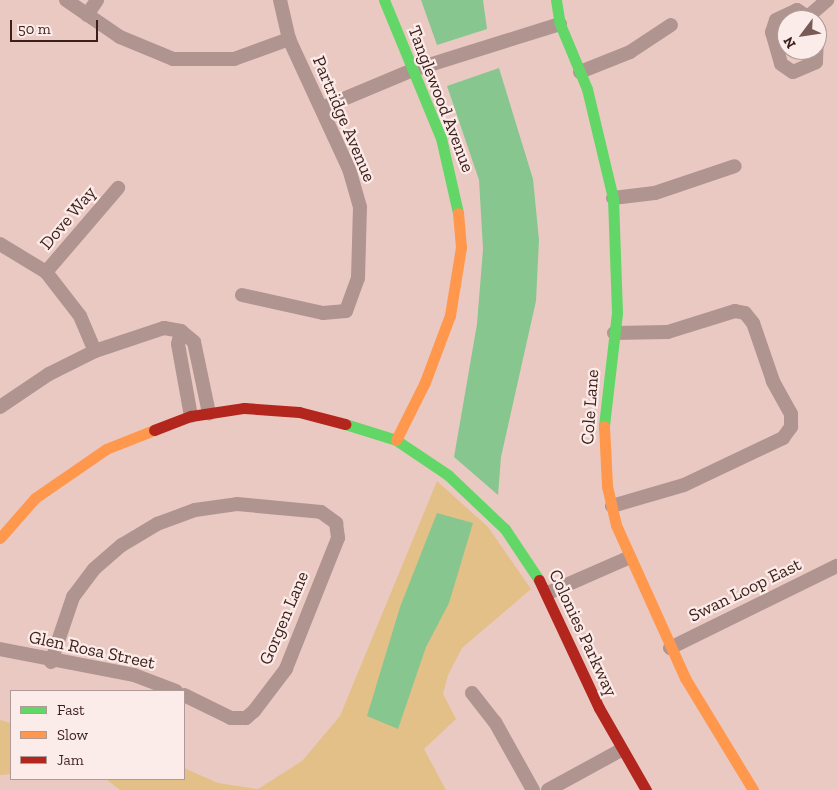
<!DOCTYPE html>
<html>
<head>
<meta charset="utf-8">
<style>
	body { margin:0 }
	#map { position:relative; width:837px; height:790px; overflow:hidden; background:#ebc9c3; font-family:"Zilla Slab",serif }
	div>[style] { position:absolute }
	.green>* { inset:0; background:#e2c087 }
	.water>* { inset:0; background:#87c78f }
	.street>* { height:14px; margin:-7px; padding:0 7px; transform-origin:7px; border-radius:7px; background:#b09490 }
	.fast>* { height:11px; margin:-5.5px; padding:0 5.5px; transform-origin:5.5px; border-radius:5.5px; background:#63d668 }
	.slow>* { height:11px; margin:-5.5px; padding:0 5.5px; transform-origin:5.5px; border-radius:5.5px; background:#ff974d }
	.jam>* { height:11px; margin:-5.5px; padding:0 5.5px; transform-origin:5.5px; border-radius:5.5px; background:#b3261e }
	span { translate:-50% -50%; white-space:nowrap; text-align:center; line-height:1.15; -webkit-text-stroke:4.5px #fcece9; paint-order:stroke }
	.street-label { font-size:18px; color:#3c1f1b }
	.legend { position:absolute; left:10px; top:690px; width:175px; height:90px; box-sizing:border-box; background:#fcece9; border:1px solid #af9a97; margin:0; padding:6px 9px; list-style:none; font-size:15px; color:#3c1f1b }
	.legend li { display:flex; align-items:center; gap:10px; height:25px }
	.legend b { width:25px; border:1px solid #af9a97 }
	.north { position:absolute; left:777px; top:10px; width:50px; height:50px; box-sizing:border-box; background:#fcece9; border:1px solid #af9a97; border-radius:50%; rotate:239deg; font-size:14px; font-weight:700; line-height:20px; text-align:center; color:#3c1f1b }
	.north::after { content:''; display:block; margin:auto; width:18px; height:22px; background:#795a56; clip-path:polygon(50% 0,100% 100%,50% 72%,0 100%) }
	.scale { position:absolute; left:10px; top:20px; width:88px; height:22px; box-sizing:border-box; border:2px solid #3c1f1b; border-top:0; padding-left:6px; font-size:15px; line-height:18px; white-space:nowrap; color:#3c1f1b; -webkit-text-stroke:4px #fcece9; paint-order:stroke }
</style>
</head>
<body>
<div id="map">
	<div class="green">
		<div style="clip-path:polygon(437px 481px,488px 527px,531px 589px,462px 648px,448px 675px,443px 694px,456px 719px,424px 749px,446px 790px,120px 790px,106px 779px,184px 779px,184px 768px,218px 783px,258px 789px,302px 761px,340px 716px)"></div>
		<div style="clip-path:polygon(0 720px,11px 723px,11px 774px,0 775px)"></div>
	</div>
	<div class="water">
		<div style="clip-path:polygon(421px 0,483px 0,487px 29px,437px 45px)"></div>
		<div style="clip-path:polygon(499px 68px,533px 179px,539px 240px,536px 301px,501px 457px,498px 495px,454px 457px,477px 324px,483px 249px,479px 180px,447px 86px)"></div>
		<div style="clip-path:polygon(437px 513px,473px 523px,449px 603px,426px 647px,398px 729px,367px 716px,400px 607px)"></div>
	</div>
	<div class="street">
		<div style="left:66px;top:0;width:65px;rotate:34.4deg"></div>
		<div style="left:120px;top:37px;width:57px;rotate:22.5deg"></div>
		<div style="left:173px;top:59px;width:61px"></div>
		<div style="left:234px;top:59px;width:59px;rotate:-20deg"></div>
		<div style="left:87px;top:15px;width:18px;rotate:-56deg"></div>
		<div style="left:810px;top:15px;width:23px;rotate:-41deg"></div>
		<div style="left:812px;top:20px;width:18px;rotate:-146deg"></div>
		<div style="left:797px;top:10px;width:23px;rotate:155deg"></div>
		<div style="left:776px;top:20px;width:13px;rotate:108deg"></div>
		<div style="left:772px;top:32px;width:33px;rotate:74deg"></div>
		<div style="left:781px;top:64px;width:14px;rotate:34deg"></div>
		<div style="left:793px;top:72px;width:25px;rotate:-23deg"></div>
		<div style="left:816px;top:62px;width:28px;rotate:-88deg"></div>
		<div style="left:580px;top:72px;width:54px;rotate:-21.8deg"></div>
		<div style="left:630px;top:52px;width:49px;rotate:-33.4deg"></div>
		<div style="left:322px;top:108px;width:99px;rotate:-22.7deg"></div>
		<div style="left:413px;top:70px;width:154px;rotate:-17.4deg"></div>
		<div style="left:613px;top:198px;width:42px;rotate:-6.8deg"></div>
		<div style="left:655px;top:193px;width:84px;rotate:-18.6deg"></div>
		<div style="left:0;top:244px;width:54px;rotate:31.3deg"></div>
		<div style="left:46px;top:272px;width:56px;rotate:52.3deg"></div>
		<div style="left:80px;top:316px;width:38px;rotate:67deg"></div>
		<div style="left:46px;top:272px;width:111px;rotate:-49.4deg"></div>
		<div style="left:242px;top:295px;width:83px;rotate:12.5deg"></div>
		<div style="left:323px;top:313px;width:23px;rotate:-5deg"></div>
		<div style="left:346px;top:311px;width:35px;rotate:-70deg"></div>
		<div style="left:358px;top:278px;width:71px;rotate:-88.4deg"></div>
		<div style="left:360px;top:207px;width:40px;rotate:-106deg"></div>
		<div style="left:349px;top:169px;width:143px;rotate:-114.8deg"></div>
		<div style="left:289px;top:39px;width:40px;rotate:-103deg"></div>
		<div style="left:181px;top:331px;width:13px;rotate:103deg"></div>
		<div style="left:178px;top:344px;width:73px;rotate:79.8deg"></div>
		<div style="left:0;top:407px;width:59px;rotate:-34deg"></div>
		<div style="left:49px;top:374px;width:51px;rotate:-26.6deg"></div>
		<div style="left:95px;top:351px;width:73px;rotate:-18.4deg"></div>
		<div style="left:164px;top:328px;width:17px;rotate:10deg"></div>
		<div style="left:181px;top:331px;width:17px;rotate:40deg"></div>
		<div style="left:194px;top:342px;width:73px;rotate:78.1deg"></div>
		<div style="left:612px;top:506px;width:75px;rotate:-16.3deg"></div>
		<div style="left:684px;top:485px;width:110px;rotate:-25.4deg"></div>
		<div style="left:783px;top:438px;width:14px;rotate:-54deg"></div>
		<div style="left:791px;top:427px;width:13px;rotate:-90deg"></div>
		<div style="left:791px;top:414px;width:38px;rotate:-119deg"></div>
		<div style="left:773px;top:381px;width:61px;rotate:-109deg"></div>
		<div style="left:753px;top:323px;width:13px;rotate:-129deg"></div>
		<div style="left:745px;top:313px;width:10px;rotate:-169deg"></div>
		<div style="left:735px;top:311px;width:70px;rotate:162.6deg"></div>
		<div style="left:668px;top:332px;width:54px;rotate:178.9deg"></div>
		<div style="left:548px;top:593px;width:87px;rotate:-23.6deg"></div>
		<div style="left:670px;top:648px;width:186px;rotate:-26.2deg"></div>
		<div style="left:0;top:649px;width:136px;rotate:11deg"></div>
		<div style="left:134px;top:675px;width:45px;rotate:20.9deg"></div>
		<div style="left:51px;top:662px;width:69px;rotate:-71.3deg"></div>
		<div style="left:73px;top:597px;width:35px;rotate:-53deg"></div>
		<div style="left:94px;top:569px;width:37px;rotate:-41deg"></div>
		<div style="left:122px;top:545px;width:41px;rotate:-31deg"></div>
		<div style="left:157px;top:524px;width:40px;rotate:-20.2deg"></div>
		<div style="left:195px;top:510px;width:42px;rotate:-8.1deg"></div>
		<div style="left:237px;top:504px;width:84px;rotate:5.4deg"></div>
		<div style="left:321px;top:512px;width:19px;rotate:36deg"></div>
		<div style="left:336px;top:523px;width:15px;rotate:82deg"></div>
		<div style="left:338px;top:538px;width:141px;rotate:111.7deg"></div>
		<div style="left:286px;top:669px;width:53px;rotate:127.3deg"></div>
		<div style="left:254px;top:711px;width:11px;rotate:139deg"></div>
		<div style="left:246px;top:718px;width:15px;rotate:180deg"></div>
		<div style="left:231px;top:718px;width:52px;rotate:-153.9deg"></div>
		<div style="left:472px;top:693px;width:37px;rotate:52deg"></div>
		<div style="left:495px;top:722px;width:78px;rotate:60.8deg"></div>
		<div style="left:548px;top:790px;width:83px;rotate:-28.7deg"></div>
	</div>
	<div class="fast">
		<div style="left:384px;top:0;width:149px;rotate:67.6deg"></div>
		<div style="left:441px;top:138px;width:77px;rotate:77.2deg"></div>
		<div style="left:556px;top:0;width:24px;rotate:81deg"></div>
		<div style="left:560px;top:24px;width:70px;rotate:67.4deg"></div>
		<div style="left:587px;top:89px;width:112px;rotate:76.6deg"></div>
		<div style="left:613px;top:198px;width:115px;rotate:88deg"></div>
		<div style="left:617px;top:313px;width:114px;rotate:96.6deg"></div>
		<div style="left:345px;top:424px;width:53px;rotate:17.4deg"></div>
		<div style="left:396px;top:440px;width:63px;rotate:33.9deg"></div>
		<div style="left:448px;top:475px;width:79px;rotate:43.5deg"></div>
		<div style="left:505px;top:529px;width:61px;rotate:56.3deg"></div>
	</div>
	<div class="slow">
		<div style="left:604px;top:426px;width:60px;rotate:87.1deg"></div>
		<div style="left:607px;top:486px;width:40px;rotate:77deg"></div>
		<div style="left:616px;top:525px;width:168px;rotate:65.7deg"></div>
		<div style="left:685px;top:678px;width:131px;rotate:58.7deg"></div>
		<div style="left:396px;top:440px;width:65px;rotate:-63.4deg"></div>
		<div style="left:425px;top:382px;width:72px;rotate:-69.5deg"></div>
		<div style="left:450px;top:315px;width:69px;rotate:-80.8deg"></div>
		<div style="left:461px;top:247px;width:34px;rotate:-95deg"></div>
		<div style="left:0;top:538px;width:53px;rotate:-48.8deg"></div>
		<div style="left:35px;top:498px;width:86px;rotate:-34.6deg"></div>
		<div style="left:106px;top:449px;width:52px;rotate:-21.6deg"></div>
	</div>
	<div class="jam">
		<div style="left:154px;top:430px;width:40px;rotate:-21deg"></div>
		<div style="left:191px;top:416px;width:54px;rotate:-8.6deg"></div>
		<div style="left:244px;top:408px;width:55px;rotate:4.2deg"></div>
		<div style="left:299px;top:412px;width:48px;rotate:14.6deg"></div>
		<div style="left:539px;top:580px;width:141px;rotate:64.9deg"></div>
		<div style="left:599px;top:708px;width:95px;rotate:60.2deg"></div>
	</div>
	<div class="street-label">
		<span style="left:441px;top:99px;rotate:69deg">Tanglewood Avenue</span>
		<span style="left:344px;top:119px;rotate:67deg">Partridge Avenue</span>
		<span style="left:68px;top:218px;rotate:-50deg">Dove Way</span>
		<span style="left:590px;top:407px;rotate:-86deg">Cole Lane</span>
		<span style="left:745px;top:590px;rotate:-26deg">Swan Loop East</span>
		<span style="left:284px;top:618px;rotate:-67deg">Gorgen Lane</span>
		<span style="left:583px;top:633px;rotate:65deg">Colonies Parkway</span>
		<span style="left:92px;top:650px;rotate:12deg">Glen Rosa Street</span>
	</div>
	<ul class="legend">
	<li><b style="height:6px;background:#63d668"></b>Fast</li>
	<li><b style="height:6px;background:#ff974d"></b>Slow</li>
	<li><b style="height:6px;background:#b3261e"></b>Jam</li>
	</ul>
	<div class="north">N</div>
	<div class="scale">50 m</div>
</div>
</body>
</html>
